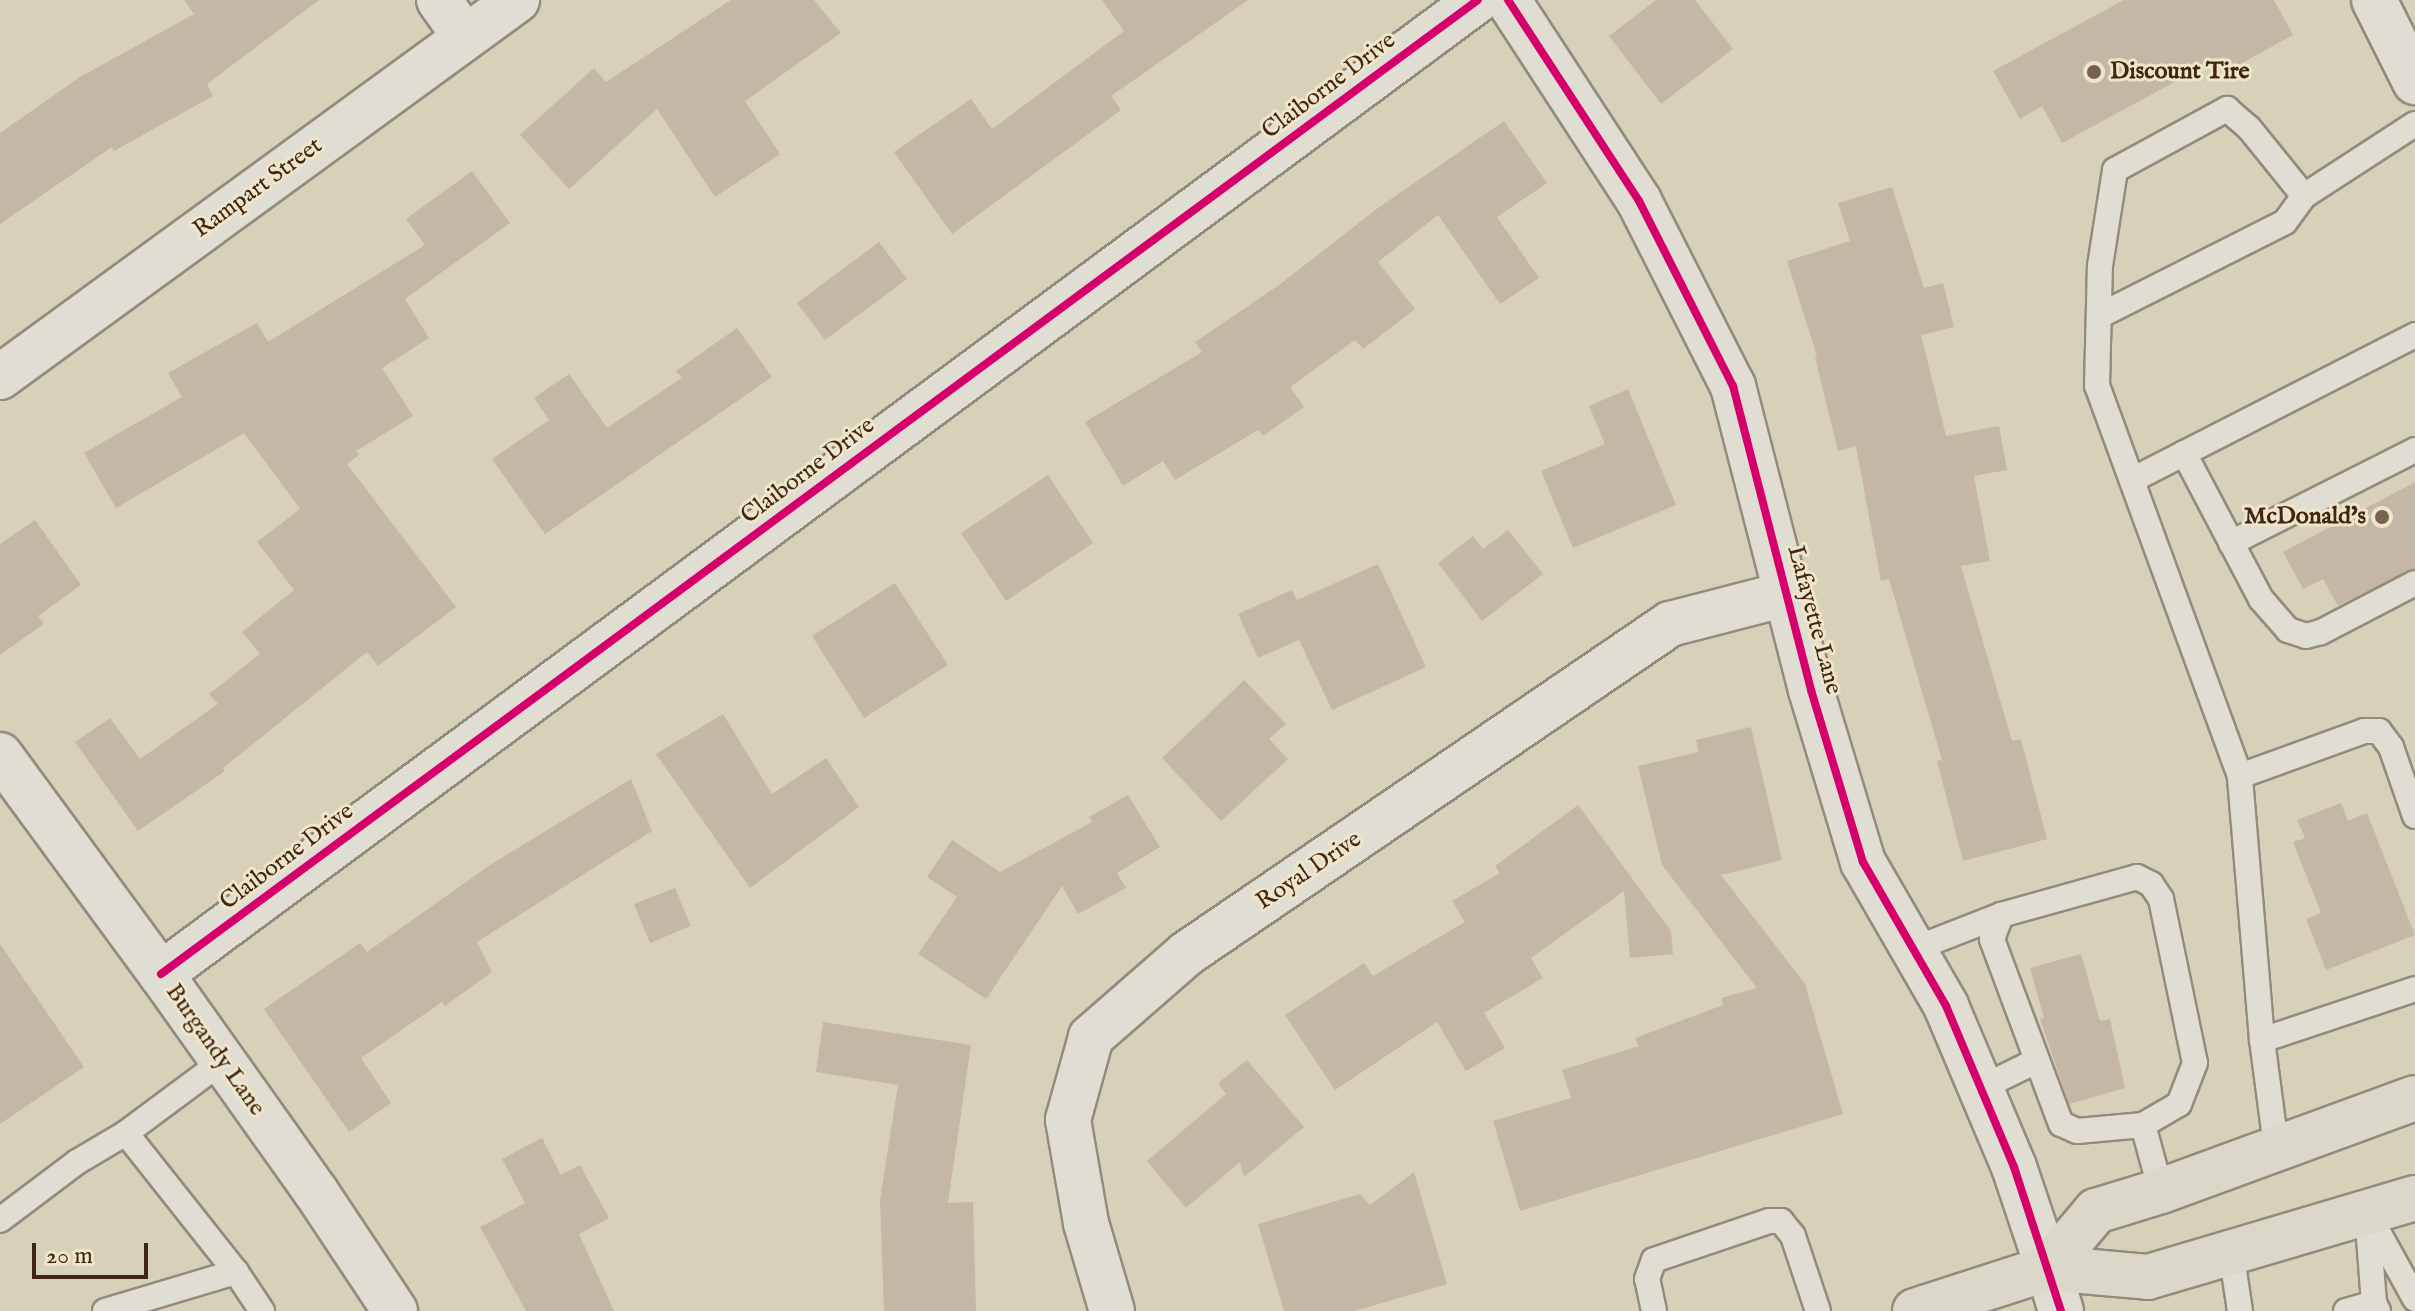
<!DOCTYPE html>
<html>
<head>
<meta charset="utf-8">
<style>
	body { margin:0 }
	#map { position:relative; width:2415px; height:1311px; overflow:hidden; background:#d8d1ba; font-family:"IM FELL English",serif }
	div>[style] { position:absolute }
	.building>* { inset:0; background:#c4b7a5 }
	.roads { filter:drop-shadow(2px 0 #938b7c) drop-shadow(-2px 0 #938b7c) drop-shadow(0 2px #938b7c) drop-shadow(0 -2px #938b7c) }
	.service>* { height:24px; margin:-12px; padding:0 12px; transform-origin:12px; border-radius:12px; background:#e0ddd2 }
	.minor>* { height:44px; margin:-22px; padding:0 22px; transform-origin:22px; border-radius:22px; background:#e0ddd2 }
	.tertiary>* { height:44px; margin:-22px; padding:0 22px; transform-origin:22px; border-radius:22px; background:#e0ddd2 }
	.secondary>* { height:44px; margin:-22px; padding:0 22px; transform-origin:22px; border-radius:22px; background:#e0ddd2 }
	.primary>* { height:44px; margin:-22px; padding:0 22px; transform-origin:22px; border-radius:22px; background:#dbd7c9 }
	.cycleway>* { height:8px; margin:-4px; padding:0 4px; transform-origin:4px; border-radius:4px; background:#d6006c }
	.dots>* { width:22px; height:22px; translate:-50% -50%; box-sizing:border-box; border:4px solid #eee5ca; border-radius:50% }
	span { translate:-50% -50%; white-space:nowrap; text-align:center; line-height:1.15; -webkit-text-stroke:6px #eee5ca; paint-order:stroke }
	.poi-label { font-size:24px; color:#412713; font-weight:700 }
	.left { translate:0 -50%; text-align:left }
	.right { translate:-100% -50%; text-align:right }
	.street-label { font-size:24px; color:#412713 }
	.scale { position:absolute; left:32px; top:1243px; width:116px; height:36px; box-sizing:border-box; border:4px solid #412713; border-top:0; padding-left:10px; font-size:24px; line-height:28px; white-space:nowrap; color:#412713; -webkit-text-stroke:6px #eee5ca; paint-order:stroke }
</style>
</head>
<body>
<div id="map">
	<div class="building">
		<div style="clip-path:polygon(184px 0,319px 0,207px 84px,213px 96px,114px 151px,112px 147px,0 224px,0 133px,80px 77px,194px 14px)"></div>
		<div style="clip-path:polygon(731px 0,814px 0,841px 33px,745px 101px,780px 154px,715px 197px,657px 109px,569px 189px,520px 135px,594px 68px,606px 82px)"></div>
		<div style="clip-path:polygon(1102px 0,1248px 0,1111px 96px,1121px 110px,952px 234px,894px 152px,971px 99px,992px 129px,1124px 31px)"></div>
		<div style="clip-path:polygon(1656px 0,1695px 0,1733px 49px,1661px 104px,1609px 36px)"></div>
		<div style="clip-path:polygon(2124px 0,2274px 0,2293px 35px,2224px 73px,2217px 59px,2062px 143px,2042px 106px,2020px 119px,1993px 71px)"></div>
		<div style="clip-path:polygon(1504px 121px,1547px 183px,1497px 217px,1539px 278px,1500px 304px,1438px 215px,1378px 262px,1415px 309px,1363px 349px,1355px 340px,1290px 387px,1304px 407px,1263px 436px,1258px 430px,1175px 480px,1163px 461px,1123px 486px,1085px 422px,1202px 352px,1195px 342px,1279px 285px,1378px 208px)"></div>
		<div style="clip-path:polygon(472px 171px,510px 223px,405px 299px,429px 338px,382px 368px,413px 416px,356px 451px,359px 455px,347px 464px,456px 607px,378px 666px,367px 652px,223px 768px,225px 771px,138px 831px,75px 742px,110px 718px,140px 759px,218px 704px,209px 694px,260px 654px,242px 632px,294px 590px,257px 542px,300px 509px,244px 433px,116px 508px,84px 453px,182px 397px,168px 373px,257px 323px,268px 342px,425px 245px,406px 219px)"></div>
		<div style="clip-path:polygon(1892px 187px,1924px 288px,1943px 283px,1954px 327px,1921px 335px,1946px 436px,1999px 426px,2007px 470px,1974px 476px,1990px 561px,1961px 566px,2012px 741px,2021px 739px,2047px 839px,1963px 861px,1937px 761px,1942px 760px,1889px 579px,1881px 581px,1856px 446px,1838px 451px,1815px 357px,1817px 356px,1787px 261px,1850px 241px,1838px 203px)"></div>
		<div style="clip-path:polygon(879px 242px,907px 279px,825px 340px,797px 303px)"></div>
		<div style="clip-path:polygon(737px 328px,772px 377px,545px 534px,492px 459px,549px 420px,534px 398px,569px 374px,607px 428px,682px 378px,676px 371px)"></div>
		<div style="clip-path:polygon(1628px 389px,1676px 505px,1573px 548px,1541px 471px,1605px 444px,1589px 406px)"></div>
		<div style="clip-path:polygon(1048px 475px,1093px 543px,1006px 601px,961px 533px)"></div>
		<div style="clip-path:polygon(2415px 482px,2415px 568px,2338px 606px,2323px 579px,2303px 589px,2283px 552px)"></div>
		<div style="clip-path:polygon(35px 520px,81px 585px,38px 616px,44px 624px,0 655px,0 544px)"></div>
		<div style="clip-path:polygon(1508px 530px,1543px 574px,1482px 621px,1438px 563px,1473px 536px,1483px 549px)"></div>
		<div style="clip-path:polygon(1378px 564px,1426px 667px,1332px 710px,1299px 640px,1258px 658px,1238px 614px,1292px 590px,1297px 600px)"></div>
		<div style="clip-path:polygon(895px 583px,948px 665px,864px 718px,812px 636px)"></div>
		<div style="clip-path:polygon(1244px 680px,1286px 724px,1269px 739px,1288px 759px,1221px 821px,1162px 758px)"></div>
		<div style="clip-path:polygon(723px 714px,772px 794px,826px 758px,859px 807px,750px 888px,656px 754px)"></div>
		<div style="clip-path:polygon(1751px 727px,1782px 860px,1721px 875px,1805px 984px,1843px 1114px,1520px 1211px,1493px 1121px,1571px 1098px,1562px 1070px,1639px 1046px,1635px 1038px,1723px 1005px,1721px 998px,1757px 988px,1662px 865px,1638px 766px,1699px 752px,1696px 740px)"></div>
		<div style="clip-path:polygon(631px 779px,652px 831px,477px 942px,492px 972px,445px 1006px,442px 1002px,361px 1058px,391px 1103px,349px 1132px,264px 1009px,360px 943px,367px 952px,490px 865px)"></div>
		<div style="clip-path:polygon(1128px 795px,1160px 847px,1117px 873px,1126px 888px,1078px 914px,1062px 886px,986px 999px,918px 954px,957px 897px,927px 877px,952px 840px,1000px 872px,1092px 822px,1089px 817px)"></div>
		<div style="clip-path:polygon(2341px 803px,2348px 821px,2367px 813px,2415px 935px,2326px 970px,2306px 919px,2321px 913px,2293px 842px,2305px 838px,2297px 820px)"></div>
		<div style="clip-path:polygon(1578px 805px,1671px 931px,1673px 954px,1630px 958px,1624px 891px,1531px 958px,1543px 978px,1484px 1013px,1505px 1048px,1466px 1071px,1437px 1022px,1335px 1090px,1285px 1015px,1364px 963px,1373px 976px,1465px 922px,1452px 901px,1500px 873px,1495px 866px)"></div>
		<div style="clip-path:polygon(675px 888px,691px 926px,650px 943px,634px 904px)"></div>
		<div style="clip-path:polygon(0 944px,84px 1067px,0 1124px)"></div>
		<div style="clip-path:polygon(2081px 954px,2100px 1021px,2110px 1019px,2125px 1088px,2069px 1104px,2040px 1019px,2044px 1018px,2030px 968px)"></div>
		<div style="clip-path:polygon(823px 1022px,971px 1045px,948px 1203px,973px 1202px,976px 1311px,884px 1311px,880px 1200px,898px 1085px,816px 1072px)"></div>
		<div style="clip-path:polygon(1247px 1060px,1304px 1127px,1244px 1177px,1240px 1162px,1186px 1208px,1147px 1161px,1226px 1094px,1218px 1083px)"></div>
		<div style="clip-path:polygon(542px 1138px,561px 1175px,580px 1165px,609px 1218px,579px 1234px,614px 1311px,526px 1311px,480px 1227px,525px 1203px,502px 1159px)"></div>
		<div style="clip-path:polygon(1414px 1172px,1447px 1284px,1355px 1311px,1284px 1311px,1258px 1224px,1360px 1194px,1370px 1205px)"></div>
	</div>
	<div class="roads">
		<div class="service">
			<div style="left:2099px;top:316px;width:208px;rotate:-26.8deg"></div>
			<div style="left:2285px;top:222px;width:32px;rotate:-54deg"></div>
			<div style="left:2184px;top:453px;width:165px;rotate:62.2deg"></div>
			<div style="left:2261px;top:599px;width:41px;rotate:48.9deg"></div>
			<div style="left:2288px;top:630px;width:19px;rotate:18deg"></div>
			<div style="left:2306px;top:636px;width:16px;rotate:-15deg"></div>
			<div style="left:2321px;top:632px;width:106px;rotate:-27.5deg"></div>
			<div style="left:2132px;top:480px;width:318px;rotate:-27.1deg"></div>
			<div style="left:2231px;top:543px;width:206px;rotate:-26.8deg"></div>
			<div style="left:2240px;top:776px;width:132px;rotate:-19.9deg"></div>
			<div style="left:2364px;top:731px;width:15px"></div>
			<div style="left:2379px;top:731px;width:20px;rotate:53deg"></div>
			<div style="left:2391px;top:747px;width:73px;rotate:70.8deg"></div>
			<div style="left:1914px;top:949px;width:93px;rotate:-21.3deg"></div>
			<div style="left:2262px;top:1040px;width:161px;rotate:-18.4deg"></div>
			<div style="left:1981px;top:1088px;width:61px;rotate:-26.1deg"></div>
			<div style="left:2143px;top:1125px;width:66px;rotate:174.8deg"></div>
			<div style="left:2077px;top:1131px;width:17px;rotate:-156deg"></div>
			<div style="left:2061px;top:1124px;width:197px;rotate:-110.5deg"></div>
			<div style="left:1992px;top:939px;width:26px;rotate:-69deg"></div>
			<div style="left:2001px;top:915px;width:141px;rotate:-15.6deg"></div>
			<div style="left:2137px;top:877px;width:16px;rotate:27deg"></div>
			<div style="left:2151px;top:884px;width:18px;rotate:56deg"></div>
			<div style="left:2161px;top:899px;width:167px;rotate:78.3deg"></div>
			<div style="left:2195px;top:1063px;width:44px;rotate:111.3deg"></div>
			<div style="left:2179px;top:1104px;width:42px;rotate:149.7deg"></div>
			<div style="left:2143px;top:1125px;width:68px;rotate:74.7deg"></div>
			<div style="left:2276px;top:1146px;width:107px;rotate:-97.5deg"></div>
			<div style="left:2262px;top:1040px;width:265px;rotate:-94.8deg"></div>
			<div style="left:2240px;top:776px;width:415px;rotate:-110.1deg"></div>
			<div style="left:2097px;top:386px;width:120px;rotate:-88.6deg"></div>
			<div style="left:2100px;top:266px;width:97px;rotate:-81.1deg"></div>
			<div style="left:2115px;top:170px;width:128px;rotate:-28.6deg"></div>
			<div style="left:2227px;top:109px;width:29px;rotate:41deg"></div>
			<div style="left:2249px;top:128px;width:87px;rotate:51deg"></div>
			<div style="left:2304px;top:196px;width:132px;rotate:-33deg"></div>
			<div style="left:2367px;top:1212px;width:91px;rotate:85.6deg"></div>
			<div style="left:2374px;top:1303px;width:9px;rotate:63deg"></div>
			<div style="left:0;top:1220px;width:96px;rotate:-37deg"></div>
			<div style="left:77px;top:1162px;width:57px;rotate:-30.6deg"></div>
			<div style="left:126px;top:1133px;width:121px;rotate:-36.6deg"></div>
			<div style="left:2372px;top:1221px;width:89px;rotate:61.1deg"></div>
			<div style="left:2231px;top:1251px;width:61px;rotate:81.5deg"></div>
			<div style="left:236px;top:1272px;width:47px;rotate:56.3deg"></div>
			<div style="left:105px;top:1311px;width:137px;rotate:-16.6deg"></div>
			<div style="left:236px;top:1272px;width:177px;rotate:-128.4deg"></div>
			<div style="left:1654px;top:1311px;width:33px;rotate:-102deg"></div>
			<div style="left:1647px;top:1279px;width:20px;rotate:-70deg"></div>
			<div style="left:1654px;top:1260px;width:121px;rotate:-18.7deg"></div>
			<div style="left:1769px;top:1221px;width:12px"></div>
			<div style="left:1781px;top:1221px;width:19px;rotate:51deg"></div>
			<div style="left:1793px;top:1236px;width:79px;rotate:71.6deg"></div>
			<div style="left:2346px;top:1311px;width:29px;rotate:-16deg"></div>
		</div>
		<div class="minor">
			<div style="left:439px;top:0;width:45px;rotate:54.9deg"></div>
			<div style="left:1508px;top:0;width:240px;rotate:56.9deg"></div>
			<div style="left:1639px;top:201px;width:208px;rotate:63.1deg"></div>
			<div style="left:1733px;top:386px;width:314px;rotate:75.6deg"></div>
			<div style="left:1811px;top:690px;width:180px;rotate:73.2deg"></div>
			<div style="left:1863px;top:862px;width:166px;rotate:60deg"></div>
			<div style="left:1946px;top:1006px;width:175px;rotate:67.1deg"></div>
			<div style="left:2014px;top:1167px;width:107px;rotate:71.4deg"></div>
			<div style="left:0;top:377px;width:640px;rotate:-36.1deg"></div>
			<div style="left:0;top:755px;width:272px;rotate:53.7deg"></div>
			<div style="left:161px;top:974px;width:267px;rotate:54.6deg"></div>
			<div style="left:316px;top:1192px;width:143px;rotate:56.4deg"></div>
			<div style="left:161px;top:974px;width:1638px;rotate:-36.49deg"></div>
			<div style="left:1112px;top:1311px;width:92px;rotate:-106.5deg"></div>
			<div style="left:1086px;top:1223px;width:105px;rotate:-99.9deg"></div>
			<div style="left:1068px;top:1120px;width:86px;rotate:-74.5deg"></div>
			<div style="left:1091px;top:1037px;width:126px;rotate:-41.1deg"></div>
			<div style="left:1186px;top:954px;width:586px;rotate:-34.29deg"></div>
			<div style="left:1670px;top:624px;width:120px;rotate:-14.5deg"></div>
		</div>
		<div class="tertiary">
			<div style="left:2048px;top:1268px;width:45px;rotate:73.2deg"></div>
		</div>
		<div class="secondary">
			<div style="left:2374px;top:0;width:92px;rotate:63.4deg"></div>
		</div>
		<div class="primary">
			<div style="left:2048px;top:1268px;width:75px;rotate:-49.9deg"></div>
			<div style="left:2096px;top:1211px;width:68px;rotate:-17.1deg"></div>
			<div style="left:2161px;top:1191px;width:270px;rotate:-20.1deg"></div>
			<div style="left:1915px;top:1311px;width:140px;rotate:-17.9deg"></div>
			<div style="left:2048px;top:1268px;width:100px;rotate:5.1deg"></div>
			<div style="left:2148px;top:1277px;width:278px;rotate:-16.5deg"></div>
		</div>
	</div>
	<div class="cycleway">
		<div style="left:1508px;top:0;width:240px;rotate:56.9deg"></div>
		<div style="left:1639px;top:201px;width:208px;rotate:63.1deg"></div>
		<div style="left:1733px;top:386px;width:314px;rotate:75.6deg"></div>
		<div style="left:1811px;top:690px;width:180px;rotate:73.2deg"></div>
		<div style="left:1863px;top:862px;width:166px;rotate:60deg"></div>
		<div style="left:1946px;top:1006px;width:175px;rotate:67.1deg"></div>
		<div style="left:2014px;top:1167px;width:151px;rotate:71.9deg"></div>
		<div style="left:161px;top:974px;width:1638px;rotate:-36.49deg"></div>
	</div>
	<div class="dots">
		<div style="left:2094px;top:72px;background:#76624d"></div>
		<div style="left:2382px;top:517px;background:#76624d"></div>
	</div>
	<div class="poi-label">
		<span class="left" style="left:2110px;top:72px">Discount Tire</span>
		<span class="right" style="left:2366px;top:517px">McDonald's</span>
	</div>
	<div class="street-label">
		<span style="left:1329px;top:86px;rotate:-37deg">Claiborne Drive</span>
		<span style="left:258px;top:188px;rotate:-36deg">Rampart Street</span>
		<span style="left:808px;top:471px;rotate:-37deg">Claiborne Drive</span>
		<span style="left:1814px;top:620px;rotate:75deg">Lafayette Lane</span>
		<span style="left:287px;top:857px;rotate:-37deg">Claiborne Drive</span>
		<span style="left:1309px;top:871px;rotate:-34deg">Royal Drive</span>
		<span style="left:215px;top:1050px;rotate:55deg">Burgandy Lane</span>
	</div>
	<div class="scale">20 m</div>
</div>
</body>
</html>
